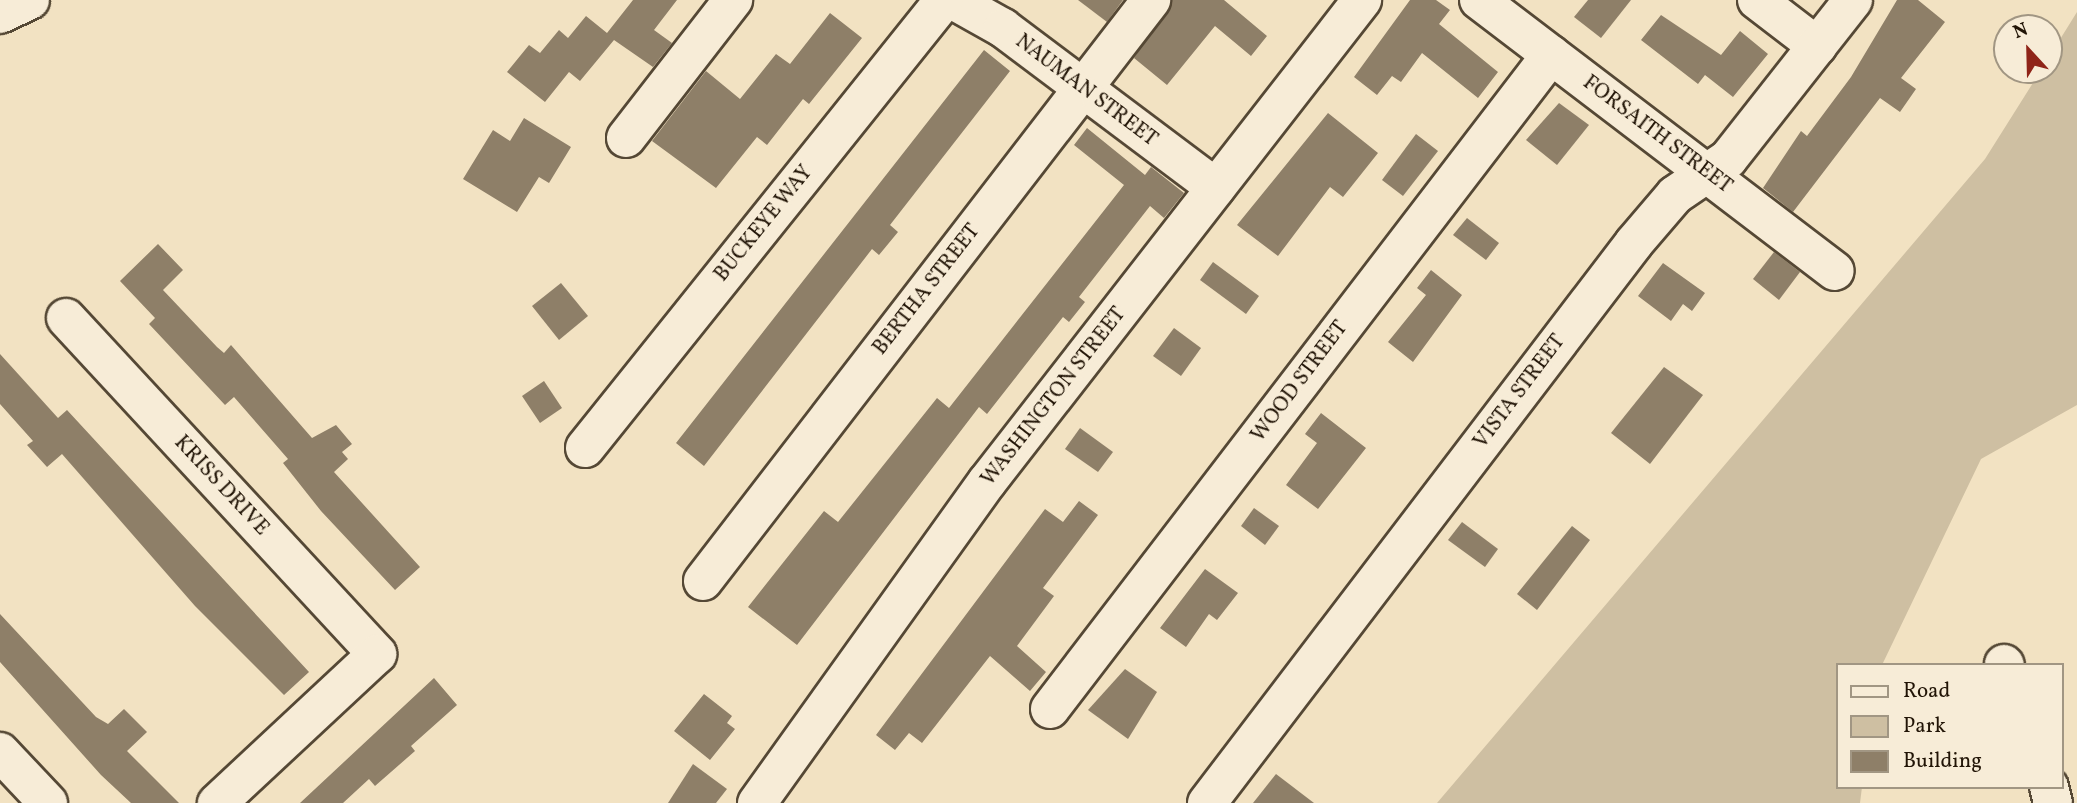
<!DOCTYPE html>
<html>
<head>
<meta charset="utf-8">
<style>
	body { margin:0 }
	#map { position:relative; width:2077px; height:803px; overflow:hidden; background:#f2e2c2; font-family:Vollkorn,serif }
	div>[style] { position:absolute }
	.green>* { inset:0; background:#cebfa2 }
	.building>* { inset:0; background:#8e7f68 }
	.roads { filter:drop-shadow(2px 0 #554835) drop-shadow(-2px 0 #554835) drop-shadow(0 2px #554835) drop-shadow(0 -2px #554835) }
	.minor>* { height:38px; margin:-19px; padding:0 19px; transform-origin:19px; border-radius:19px; background:#f7ecd7 }
	span { translate:-50% -50%; white-space:nowrap; text-align:center; line-height:1.15; -webkit-text-stroke:7px #f7ecd7; paint-order:stroke }
	.street-label { font-size:21px; color:#211406 }
	.legend { position:absolute; left:1836px; top:663px; width:228px; height:126px; box-sizing:border-box; background:#f7ecd7; border:2px solid #a19683; margin:0; padding:9px 12px; list-style:none; font-size:21px; color:#211406 }
	.legend li { display:flex; align-items:center; gap:14px; height:35px }
	.legend b { width:35px; border:2px solid #a19683 }
	.north { position:absolute; left:1993px; top:14px; width:70px; height:70px; box-sizing:border-box; background:#f7ecd7; border:2px solid #a19683; border-radius:50%; rotate:338deg; font-size:19px; font-weight:700; line-height:28px; text-align:center; color:#211406 }
	.north::after { content:''; display:block; margin:auto; width:24px; height:32px; background:#8f2418; clip-path:polygon(50% 0,100% 100%,50% 72%,0 100%) }
</style>
</head>
<body>
<div id="map">
	<div class="green">
		<div style="clip-path:polygon(2077px 12px,2077px 405px,1981px 459px,1882px 665px,1837px 665px,1837px 787px,1862px 787px,1860px 803px,1437px 803px,1985px 159px,2041px 70px,2049px 70px,2049px 57px)"></div>
	</div>
	<div class="building">
		<div style="clip-path:polygon(633px 0,677px 0,654px 30px,672px 43px,653px 67px,614px 40px,580px 81px,569px 72px,545px 102px,507px 72px,529px 45px,540px 53px,559px 30px,568px 38px,586px 16px,607px 33px)"></div>
		<div style="clip-path:polygon(1078px 0,1123px 0,1107px 22px)"></div>
		<div style="clip-path:polygon(1172px 0,1224px 0,1267px 36px,1251px 56px,1215px 26px,1167px 85px,1134px 58px)"></div>
		<div style="clip-path:polygon(1410px 0,1436px 0,1450px 10px,1439px 24px,1498px 72px,1478px 98px,1422px 53px,1401px 82px,1392px 76px,1377px 95px,1354px 77px)"></div>
		<div style="clip-path:polygon(1588px 0,1631px 0,1601px 38px,1574px 17px)"></div>
		<div style="clip-path:polygon(1897px 0,1918px 0,1945px 22px,1901px 78px,1916px 89px,1900px 112px,1880px 98px,1793px 212px,1763px 188px,1801px 131px,1807px 136px,1851px 77px)"></div>
		<div style="clip-path:polygon(830px 13px,862px 38px,809px 104px,803px 99px,767px 145px,757px 137px,716px 188px,652px 141px,706px 71px,740px 99px,776px 54px,790px 64px)"></div>
		<div style="clip-path:polygon(1661px 15px,1721px 55px,1740px 31px,1768px 54px,1733px 97px,1705px 75px,1698px 84px,1641px 40px)"></div>
		<div style="clip-path:polygon(984px 50px,1010px 71px,890px 225px,898px 232px,879px 255px,872px 249px,704px 466px,676px 443px)"></div>
		<div style="clip-path:polygon(1559px 103px,1589px 125px,1557px 165px,1526px 140px)"></div>
		<div style="clip-path:polygon(1328px 113px,1378px 153px,1343px 197px,1330px 187px,1278px 256px,1237px 225px)"></div>
		<div style="clip-path:polygon(524px 118px,571px 147px,549px 183px,539px 177px,517px 212px,463px 179px,493px 130px,510px 141px)"></div>
		<div style="clip-path:polygon(1087px 128px,1145px 175px,1151px 167px,1184px 193px,1164px 218px,1150px 206px,1079px 297px,1085px 302px,1069px 322px,1063px 317px,987px 414px,979px 407px,797px 645px,748px 607px,824px 511px,838px 522px,937px 398px,949px 408px,1124px 185px,1074px 145px)"></div>
		<div style="clip-path:polygon(1416px 134px,1438px 151px,1403px 196px,1382px 180px)"></div>
		<div style="clip-path:polygon(1467px 218px,1499px 243px,1486px 260px,1453px 235px)"></div>
		<div style="clip-path:polygon(158px 244px,183px 270px,163px 290px,217px 347px,224px 353px,231px 345px,312px 438px,336px 425px,352px 444px,342px 452px,348px 459px,334px 472px,420px 567px,395px 590px,321px 511px,283px 463px,288px 459px,234px 397px,225px 405px,149px 324px,155px 318px,120px 281px)"></div>
		<div style="clip-path:polygon(1774px 252px,1800px 272px,1779px 300px,1753px 279px)"></div>
		<div style="clip-path:polygon(1213px 262px,1259px 296px,1246px 314px,1200px 280px)"></div>
		<div style="clip-path:polygon(1663px 263px,1705px 293px,1692px 311px,1683px 304px,1671px 321px,1638px 296px)"></div>
		<div style="clip-path:polygon(1431px 270px,1462px 295px,1413px 362px,1388px 342px,1426px 295px,1417px 288px)"></div>
		<div style="clip-path:polygon(561px 283px,588px 316px,559px 340px,532px 306px)"></div>
		<div style="clip-path:polygon(1174px 328px,1201px 348px,1181px 376px,1153px 356px)"></div>
		<div style="clip-path:polygon(0 354px,58px 418px,67px 410px,309px 672px,284px 695px,195px 606px,62px 454px,47px 467px,27px 445px,33px 441px,0 404px)"></div>
		<div style="clip-path:polygon(1664px 367px,1703px 395px,1650px 464px,1611px 433px)"></div>
		<div style="clip-path:polygon(544px 381px,562px 408px,540px 423px,522px 396px)"></div>
		<div style="clip-path:polygon(1321px 413px,1366px 448px,1318px 509px,1286px 485px,1317px 443px,1305px 434px)"></div>
		<div style="clip-path:polygon(1080px 428px,1113px 452px,1098px 472px,1065px 449px)"></div>
		<div style="clip-path:polygon(1079px 501px,1098px 515px,1043px 588px,1054px 596px,1017px 646px,1046px 672px,1030px 691px,990px 656px,922px 743px,909px 733px,895px 750px,876px 735px,1045px 509px,1063px 522px)"></div>
		<div style="clip-path:polygon(1254px 508px,1279px 526px,1265px 545px,1241px 526px)"></div>
		<div style="clip-path:polygon(1462px 522px,1498px 549px,1485px 567px,1448px 540px)"></div>
		<div style="clip-path:polygon(1572px 526px,1590px 540px,1537px 610px,1517px 594px)"></div>
		<div style="clip-path:polygon(1205px 569px,1238px 593px,1217px 620px,1209px 614px,1186px 647px,1160px 628px)"></div>
		<div style="clip-path:polygon(0 614px,96px 717px,108px 724px,124px 709px,147px 732px,127px 751px,179px 803px,131px 803px,101px 775px,0 662px)"></div>
		<div style="clip-path:polygon(1125px 669px,1157px 692px,1128px 739px,1088px 710px)"></div>
		<div style="clip-path:polygon(434px 678px,457px 705px,411px 746px,415px 751px,375px 786px,369px 779px,343px 803px,300px 803px)"></div>
		<div style="clip-path:polygon(704px 694px,732px 716px,727px 723px,735px 729px,710px 760px,674px 731px)"></div>
		<div style="clip-path:polygon(693px 764px,727px 789px,716px 803px,668px 803px)"></div>
		<div style="clip-path:polygon(1276px 774px,1314px 803px,1253px 803px)"></div>
	</div>
	<div class="roads">
		<div class="minor">
			<div style="left:953px;top:0;width:57px;rotate:29.2deg"></div>
			<div style="left:1003px;top:28px;width:266px;rotate:36.9deg"></div>
			<div style="left:1479px;top:0;width:447px;rotate:37.3deg"></div>
			<div style="left:1757px;top:0;width:76px;rotate:37.5deg"></div>
			<div style="left:0;top:14px;width:33px;rotate:-25deg"></div>
			<div style="left:626px;top:138px;width:175px;rotate:-52.2deg"></div>
			<div style="left:66px;top:318px;width:458px;rotate:47.2deg"></div>
			<div style="left:377px;top:654px;width:219px;rotate:137deg"></div>
			<div style="left:585px;top:448px;width:574px;rotate:-51.29deg"></div>
			<div style="left:703px;top:581px;width:734px;rotate:-52.36deg"></div>
			<div style="left:2004px;top:664px;width:1px;rotate:45deg"></div>
			<div style="left:1050px;top:709px;width:824px;rotate:-52.55deg"></div>
			<div style="left:0;top:752px;width:70px;rotate:46.7deg"></div>
			<div style="left:2049px;top:787px;width:16px;rotate:76deg"></div>
			<div style="left:757px;top:803px;width:395px;rotate:-54.4deg"></div>
			<div style="left:987px;top:482px;width:611px;rotate:-52.12deg"></div>
			<div style="left:1207px;top:803px;width:704px;rotate:-52.67deg"></div>
			<div style="left:1634px;top:243px;width:63px;rotate:-49.5deg"></div>
			<div style="left:1675px;top:195px;width:64px;rotate:-34.2deg"></div>
			<div style="left:1728px;top:159px;width:202px;rotate:-51.8deg"></div>
		</div>
	</div>
	<div class="street-label">
		<span style="left:1086px;top:91px;rotate:37deg">NAUMAN STREET</span>
		<span style="left:1657px;top:135px;rotate:37deg">FORSAITH STREET</span>
		<span style="left:764px;top:224px;rotate:-51deg">BUCKEYE WAY</span>
		<span style="left:927px;top:290px;rotate:-52deg">BERTHA STREET</span>
		<span style="left:1300px;top:382px;rotate:-53deg">WOOD STREET</span>
		<span style="left:1520px;top:392px;rotate:-53deg">VISTA STREET</span>
		<span style="left:1054px;top:397px;rotate:-52deg">WASHINGTON STREET</span>
		<span style="left:221px;top:486px;rotate:47deg">KRISS DRIVE</span>
	</div>
	<ul class="legend">
	<li><b style="height:9px;background:#f7ecd7"></b>Road</li>
	<li><b style="height:19px;background:#cebfa2"></b>Park</li>
	<li><b style="height:19px;background:#8e7f68"></b>Building</li>
	</ul>
	<div class="north">N</div>
</div>
</body>
</html>
